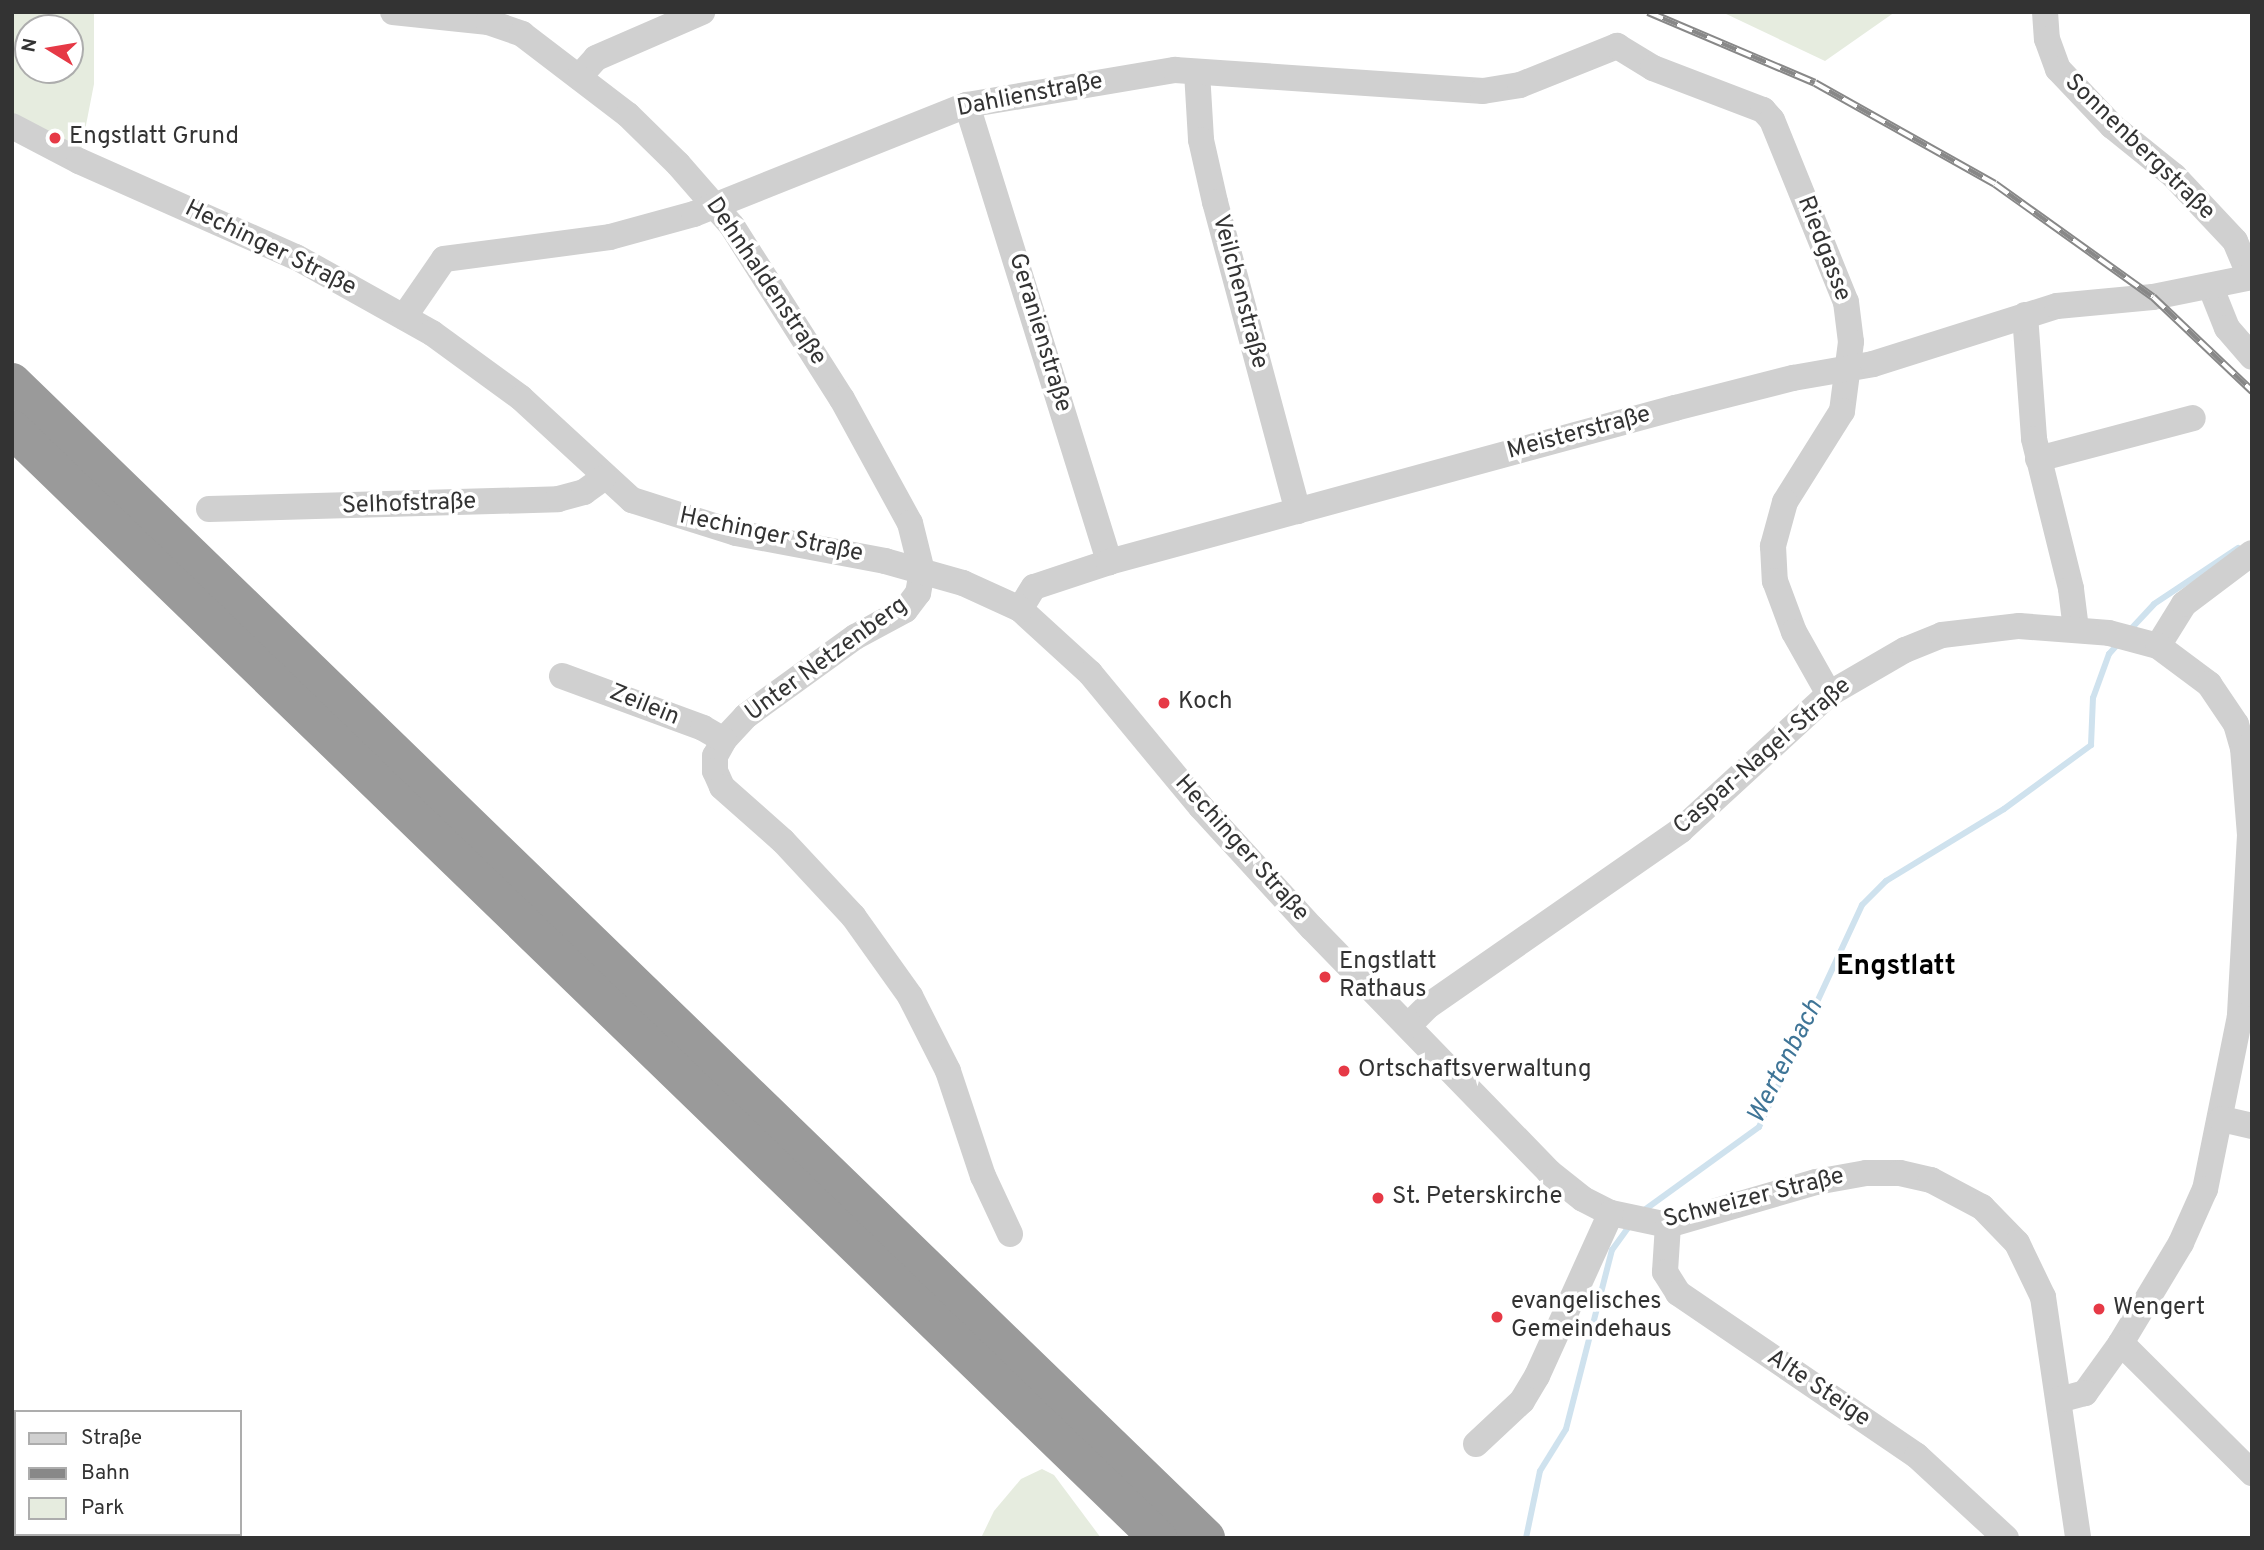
<!DOCTYPE html>
<html>
<head>
<meta charset="utf-8">
<style>
	body { margin:0 }
	#map { position:relative; width:2264px; height:1550px; overflow:hidden; background:#fff; font-family:Overpass,sans-serif }
	div>[style] { position:absolute }
	.green>* { inset:0; background:#e6ecdf }
	.stream>* { height:6px; margin:-3px; padding:0 3px; transform-origin:3px; border-radius:3px; background:#cfe2ee }
	.minor>* { height:26px; margin:-13px; padding:0 13px; transform-origin:13px; border-radius:13px; background:#d0d0d0 }
	.highway>* { height:38px; margin:-19px; padding:0 19px; transform-origin:19px; border-radius:19px; background:#9a9a9a }
	.rail>* { height:8px; margin-top:-4px; transform-origin:0; background:repeating-linear-gradient(90deg,#fff 0 16px,#888 0 32px); box-sizing:border-box; border-block:2px solid #888 }
	.dots>* { width:19px; height:19px; translate:-50% -50%; box-sizing:border-box; border:4px solid #fff; border-radius:50% }
	span { translate:-50% -50%; white-space:nowrap; text-align:center; line-height:1.15; -webkit-text-stroke:7px #fff; paint-order:stroke }
	.street-label { font-size:24px; color:#333 }
	.poi-label { font-size:24px; color:#333 }
	.left { translate:0 -50%; text-align:left }
	.water-label { font-size:26px; color:#3f7597; font-style:italic }
	.quarter-label { font-size:28px; color:#000; font-weight:700 }
	.frame { position:absolute; inset:0; border:14px solid #333; pointer-events:none }
	.legend { position:absolute; left:14px; top:1410px; width:228px; height:126px; box-sizing:border-box; background:#fff; border:2px solid #adadad; margin:0; padding:9px 12px; list-style:none; font-size:21px; color:#333 }
	.legend li { display:flex; align-items:center; gap:14px; height:35px }
	.legend b { width:35px; border:2px solid #adadad }
	.north { position:absolute; left:14px; top:14px; width:70px; height:70px; box-sizing:border-box; background:#fff; border:2px solid #adadad; border-radius:50%; rotate:281deg; font-size:19px; font-weight:700; line-height:28px; text-align:center; color:#333 }
	.north::after { content:''; display:block; margin:auto; width:24px; height:32px; background:#e63946; clip-path:polygon(50% 0,100% 100%,50% 72%,0 100%) }
</style>
</head>
<body>
<div id="map">
	<div class="green">
		<div style="clip-path:polygon(evenodd,12px 12px,94px 12px,94px 84px,79px 161px,12px 126px,12px 12px,28px 28px,70px 28px,70px 70px,28px 70px,28px 28px)"></div>
		<div style="clip-path:polygon(1722px 12px,1895px 12px,1825px 61px)"></div>
		<div style="clip-path:polygon(1042px 1469px,1054px 1475px,1101px 1538px,981px 1538px,994px 1511px,1021px 1479px)"></div>
	</div>
	<div class="stream">
		<div style="left:2130px;top:630px;width:35px;rotate:-47deg"></div>
		<div style="left:2154px;top:604px;width:101px;rotate:-33.7deg"></div>
		<div style="left:1643px;top:1211px;width:143px;rotate:-35.9deg"></div>
		<div style="left:1759px;top:1127px;width:245px;rotate:-65.1deg"></div>
		<div style="left:1862px;top:905px;width:34px;rotate:-45deg"></div>
		<div style="left:1886px;top:881px;width:138px;rotate:-31.4deg"></div>
		<div style="left:2004px;top:809px;width:108px;rotate:-36.3deg"></div>
		<div style="left:2091px;top:745px;width:47px;rotate:-87.6deg"></div>
		<div style="left:2093px;top:698px;width:47px;rotate:-70deg"></div>
		<div style="left:2109px;top:654px;width:13px;rotate:-48deg"></div>
		<div style="left:1526px;top:1538px;width:68px;rotate:-78.2deg"></div>
		<div style="left:1540px;top:1471px;width:49px;rotate:-58.2deg"></div>
		<div style="left:1566px;top:1429px;width:185px;rotate:-75.6deg"></div>
		<div style="left:1612px;top:1250px;width:32px;rotate:-54deg"></div>
	</div>
	<div class="minor">
		<div style="left:393px;top:12px;width:96px;rotate:6deg"></div>
		<div style="left:488px;top:22px;width:36px;rotate:19deg"></div>
		<div style="left:522px;top:34px;width:133px;rotate:37.4deg"></div>
		<div style="left:628px;top:115px;width:70px;rotate:44.4deg"></div>
		<div style="left:678px;top:164px;width:82px;rotate:48.9deg"></div>
		<div style="left:732px;top:226px;width:205px;rotate:57.6deg"></div>
		<div style="left:842px;top:399px;width:141px;rotate:61.3deg"></div>
		<div style="left:910px;top:523px;width:49px;rotate:76deg"></div>
		<div style="left:922px;top:571px;width:22px;rotate:100deg"></div>
		<div style="left:918px;top:593px;width:21px;rotate:127deg"></div>
		<div style="left:905px;top:610px;width:57px;rotate:151.6deg"></div>
		<div style="left:855px;top:637px;width:135px;rotate:144.1deg"></div>
		<div style="left:746px;top:716px;width:33px;rotate:133deg"></div>
		<div style="left:724px;top:740px;width:18px;rotate:119deg"></div>
		<div style="left:715px;top:756px;width:15px;rotate:90deg"></div>
		<div style="left:715px;top:771px;width:17px;rotate:66deg"></div>
		<div style="left:722px;top:787px;width:81px;rotate:41.5deg"></div>
		<div style="left:783px;top:841px;width:103px;rotate:47deg"></div>
		<div style="left:853px;top:916px;width:98px;rotate:54.5deg"></div>
		<div style="left:910px;top:996px;width:84px;rotate:63.1deg"></div>
		<div style="left:948px;top:1071px;width:111px;rotate:71.6deg"></div>
		<div style="left:983px;top:1176px;width:64px;rotate:65deg"></div>
		<div style="left:2045px;top:12px;width:27px;rotate:86deg"></div>
		<div style="left:2047px;top:39px;width:32px;rotate:70deg"></div>
		<div style="left:2058px;top:69px;width:79px;rotate:46.5deg"></div>
		<div style="left:2112px;top:126px;width:80px;rotate:38.9deg"></div>
		<div style="left:2174px;top:176px;width:89px;rotate:46.8deg"></div>
		<div style="left:2235px;top:241px;width:39px;rotate:67deg"></div>
		<div style="left:1197px;top:72px;width:68px;rotate:86.6deg"></div>
		<div style="left:1201px;top:140px;width:64px;rotate:77.3deg"></div>
		<div style="left:1215px;top:202px;width:320px;rotate:75deg"></div>
		<div style="left:579px;top:77px;width:25px;rotate:-48deg"></div>
		<div style="left:596px;top:58px;width:116px;rotate:-23.5deg"></div>
		<div style="left:967px;top:105px;width:479px;rotate:72.7deg"></div>
		<div style="left:12px;top:126px;width:76px;rotate:27.6deg"></div>
		<div style="left:79px;top:161px;width:237px;rotate:23.9deg"></div>
		<div style="left:296px;top:257px;width:156px;rotate:29.2deg"></div>
		<div style="left:432px;top:333px;width:110px;rotate:36.1deg"></div>
		<div style="left:521px;top:398px;width:151px;rotate:42.6deg"></div>
		<div style="left:632px;top:500px;width:109px;rotate:17.6deg"></div>
		<div style="left:736px;top:533px;width:152px;rotate:10.6deg"></div>
		<div style="left:885px;top:561px;width:81px;rotate:15.8deg"></div>
		<div style="left:963px;top:583px;width:63px;rotate:24.5deg"></div>
		<div style="left:1020px;top:609px;width:95px;rotate:42.4deg"></div>
		<div style="left:1090px;top:673px;width:174px;rotate:50.4deg"></div>
		<div style="left:1201px;top:807px;width:164px;rotate:47.5deg"></div>
		<div style="left:1312px;top:928px;width:340px;rotate:45.8deg"></div>
		<div style="left:1549px;top:1172px;width:43px;rotate:38.5deg"></div>
		<div style="left:1583px;top:1199px;width:31px;rotate:27deg"></div>
		<div style="left:1611px;top:1213px;width:58px;rotate:11.9deg"></div>
		<div style="left:1668px;top:1225px;width:154px;rotate:-16.2deg"></div>
		<div style="left:1816px;top:1182px;width:51px;rotate:-10.2deg"></div>
		<div style="left:1866px;top:1173px;width:34px"></div>
		<div style="left:1900px;top:1173px;width:32px;rotate:13deg"></div>
		<div style="left:1931px;top:1180px;width:58px;rotate:27.9deg"></div>
		<div style="left:1982px;top:1207px;width:50px;rotate:45.8deg"></div>
		<div style="left:2017px;top:1243px;width:60px;rotate:64.3deg"></div>
		<div style="left:2043px;top:1297px;width:244px;rotate:81.7deg"></div>
		<div style="left:2211px;top:288px;width:43px;rotate:68.2deg"></div>
		<div style="left:2227px;top:328px;width:38px;rotate:49deg"></div>
		<div style="left:2025px;top:315px;width:124px;rotate:85.8deg"></div>
		<div style="left:2034px;top:439px;width:154px;rotate:76.1deg"></div>
		<div style="left:2071px;top:589px;width:40px;rotate:82.9deg"></div>
		<div style="left:404px;top:317px;width:70px;rotate:-55.4deg"></div>
		<div style="left:444px;top:259px;width:167px;rotate:-7.5deg"></div>
		<div style="left:610px;top:237px;width:87px;rotate:-15.3deg"></div>
		<div style="left:694px;top:214px;width:294px;rotate:-21.8deg"></div>
		<div style="left:967px;top:105px;width:211px;rotate:-9.6deg"></div>
		<div style="left:1175px;top:70px;width:309px;rotate:3.9deg"></div>
		<div style="left:1483px;top:91px;width:37px;rotate:-9deg"></div>
		<div style="left:1520px;top:85px;width:105px;rotate:-21.9deg"></div>
		<div style="left:1617px;top:46px;width:42px;rotate:31.4deg"></div>
		<div style="left:1653px;top:68px;width:118px;rotate:20.9deg"></div>
		<div style="left:1763px;top:110px;width:13px;rotate:48deg"></div>
		<div style="left:1772px;top:120px;width:196px;rotate:67.9deg"></div>
		<div style="left:1846px;top:302px;width:40px;rotate:82.9deg"></div>
		<div style="left:1851px;top:342px;width:70px;rotate:97.4deg"></div>
		<div style="left:1842px;top:411px;width:107px;rotate:122.1deg"></div>
		<div style="left:1785px;top:502px;width:46px;rotate:105.3deg"></div>
		<div style="left:1773px;top:546px;width:35px;rotate:87deg"></div>
		<div style="left:1775px;top:581px;width:54px;rotate:69.6deg"></div>
		<div style="left:1794px;top:632px;width:71px;rotate:60.6deg"></div>
		<div style="left:2038px;top:459px;width:160px;rotate:-14.8deg"></div>
		<div style="left:209px;top:509px;width:349px;rotate:-1.6deg"></div>
		<div style="left:558px;top:499px;width:27px;rotate:-15deg"></div>
		<div style="left:584px;top:492px;width:24px;rotate:-36deg"></div>
		<div style="left:1020px;top:609px;width:26px;rotate:-58deg"></div>
		<div style="left:1034px;top:587px;width:79px;rotate:-18.4deg"></div>
		<div style="left:1109px;top:562px;width:587px;rotate:-15.22deg"></div>
		<div style="left:1675px;top:408px;width:122px;rotate:-14.3deg"></div>
		<div style="left:1793px;top:378px;width:81px;rotate:-9.9deg"></div>
		<div style="left:1873px;top:364px;width:193px;rotate:-17.5deg"></div>
		<div style="left:2057px;top:306px;width:96px;rotate:-5.4deg"></div>
		<div style="left:2153px;top:297px;width:101px;rotate:-11.4deg"></div>
		<div style="left:2158px;top:646px;width:49px;rotate:-58.2deg"></div>
		<div style="left:2184px;top:604px;width:85px;rotate:-36.9deg"></div>
		<div style="left:562px;top:676px;width:150px;rotate:20.2deg"></div>
		<div style="left:703px;top:728px;width:24px;rotate:30deg"></div>
		<div style="left:1409px;top:1025px;width:27px;rotate:-45deg"></div>
		<div style="left:1428px;top:1006px;width:308px;rotate:-34.8deg"></div>
		<div style="left:1681px;top:830px;width:201px;rotate:-42.6deg"></div>
		<div style="left:1829px;top:694px;width:88px;rotate:-30.1deg"></div>
		<div style="left:1905px;top:650px;width:40px;rotate:-22deg"></div>
		<div style="left:1942px;top:635px;width:78px;rotate:-6.7deg"></div>
		<div style="left:2019px;top:626px;width:90px;rotate:4.4deg"></div>
		<div style="left:2109px;top:633px;width:51px;rotate:14.9deg"></div>
		<div style="left:2158px;top:646px;width:64px;rotate:36.7deg"></div>
		<div style="left:2209px;top:684px;width:48px;rotate:56deg"></div>
		<div style="left:2236px;top:724px;width:25px;rotate:74deg"></div>
		<div style="left:2243px;top:748px;width:87px;rotate:85.4deg"></div>
		<div style="left:2250px;top:835px;width:181px;rotate:93.2deg"></div>
		<div style="left:2240px;top:1016px;width:177px;rotate:101.4deg"></div>
		<div style="left:2205px;top:1189px;width:59px;rotate:114deg"></div>
		<div style="left:2181px;top:1243px;width:117px;rotate:121deg"></div>
		<div style="left:2121px;top:1343px;width:62px;rotate:125.8deg"></div>
		<div style="left:2085px;top:1393px;width:27px;rotate:165deg"></div>
		<div style="left:2222px;top:1119px;width:31px;rotate:13deg"></div>
		<div style="left:1668px;top:1225px;width:47px;rotate:93.7deg"></div>
		<div style="left:1665px;top:1272px;width:25px;rotate:58deg"></div>
		<div style="left:1678px;top:1293px;width:289px;rotate:34.3deg"></div>
		<div style="left:1917px;top:1456px;width:121px;rotate:42.7deg"></div>
		<div style="left:2121px;top:1343px;width:185px;rotate:44.8deg"></div>
		<div style="left:1476px;top:1444px;width:63px;rotate:-43.1deg"></div>
		<div style="left:1522px;top:1401px;width:29px;rotate:-59deg"></div>
		<div style="left:1537px;top:1376px;width:179px;rotate:-65.6deg"></div>
	</div>
	<div class="highway">
		<div style="left:12px;top:382px;width:1662px;rotate:44.07deg"></div>
		<div style="left:12px;top:429px;width:1595px;rotate:44.06deg"></div>
	</div>
	<div class="rail">
		<div style="left:1648px;top:12px;width:181px;rotate:23deg"></div>
		<div style="left:1815px;top:83px;width:206px;rotate:29.3deg"></div>
		<div style="left:1995px;top:184px;width:194px;rotate:35.6deg"></div>
		<div style="left:2153px;top:297px;width:137px;rotate:43.5deg"></div>
	</div>
	<div class="dots">
		<div style="left:55px;top:138px;background:#e63946"></div>
		<div style="left:1164px;top:703px;background:#e63946"></div>
		<div style="left:1325px;top:977px;background:#e63946"></div>
		<div style="left:1344px;top:1071px;background:#e63946"></div>
		<div style="left:1378px;top:1198px;background:#e63946"></div>
		<div style="left:2099px;top:1309px;background:#e63946"></div>
		<div style="left:1497px;top:1317px;background:#e63946"></div>
	</div>
	<div class="street-label">
		<span style="left:1030px;top:96px;rotate:-11deg">Dahlienstraße</span>
		<span style="left:2139px;top:148px;rotate:44deg">Sonnenbergstraße</span>
		<span style="left:270px;top:249px;rotate:26deg">Hechinger Straße</span>
		<span style="left:1823px;top:249px;rotate:69deg">Riedgasse</span>
		<span style="left:765px;top:282px;rotate:56deg">Dehnhaldenstraße</span>
		<span style="left:1239px;top:292px;rotate:75deg">Veilchenstraße</span>
		<span style="left:1039px;top:333px;rotate:73deg">Geranienstraße</span>
		<span style="left:1579px;top:434px;rotate:-15deg">Meisterstraße</span>
		<span style="left:409px;top:505px;rotate:-2deg">Selhofstraße</span>
		<span style="left:771px;top:536px;rotate:12deg">Hechinger Straße</span>
		<span style="left:827px;top:660px;rotate:-36deg">Unter Netzenberg</span>
		<span style="left:644px;top:706px;rotate:22deg">Zeilein</span>
		<span style="left:1763px;top:757px;rotate:-41deg">Caspar-Nagel-Straße</span>
		<span style="left:1241px;top:849px;rotate:48deg">Hechinger Straße</span>
		<span style="left:1754px;top:1199px;rotate:-14deg">Schweizer Straße</span>
		<span style="left:1818px;top:1389px;rotate:34deg">Alte Steige</span>
	</div>
	<div class="poi-label">
		<span class="left" style="left:69px;top:138px">Engstlatt Grund</span>
		<span class="left" style="left:1178px;top:703px">Koch</span>
		<span class="left" style="left:1339px;top:977px">Engstlatt<br>Rathaus</span>
		<span class="left" style="left:1358px;top:1071px">Ortschaftsverwaltung</span>
		<span class="left" style="left:1392px;top:1198px">St. Peterskirche</span>
		<span class="left" style="left:1511px;top:1317px">evangelisches<br>Gemeindehaus</span>
		<span class="left" style="left:2113px;top:1309px">Wengert</span>
	</div>
	<div class="water-label">
		<span style="left:1786px;top:1062px;rotate:-63deg">Wertenbach</span>
	</div>
	<div class="quarter-label">
		<span style="left:1896px;top:967px">Engstlatt</span>
	</div>
	<div class="frame"></div>
	<ul class="legend">
	<li><b style="height:9px;background:#d0d0d0"></b>Straße</li>
	<li><b style="height:9px;background:#888"></b>Bahn</li>
	<li><b style="height:19px;background:#e6ecdf"></b>Park</li>
	</ul>
	<div class="north">N</div>
</div>
</body>
</html>
